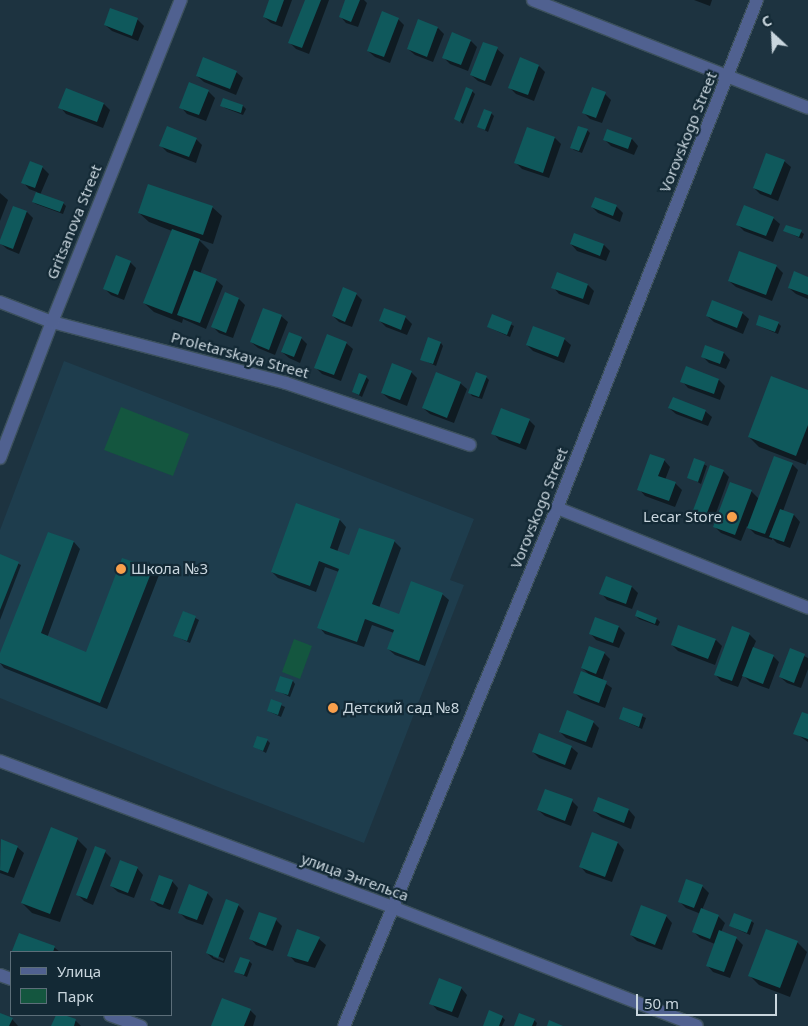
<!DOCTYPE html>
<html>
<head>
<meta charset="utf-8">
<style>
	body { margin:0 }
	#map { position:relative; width:808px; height:1026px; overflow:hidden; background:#1d3340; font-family:"Noto Sans",sans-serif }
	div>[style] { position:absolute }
	.built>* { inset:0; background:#1e3d4d }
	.green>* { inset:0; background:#14563f }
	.shadow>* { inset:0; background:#0007 }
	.building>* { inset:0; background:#0f595c }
	.roads { filter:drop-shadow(1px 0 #3c505c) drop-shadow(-1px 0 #3c505c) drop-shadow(0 1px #3c505c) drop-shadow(0 -1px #3c505c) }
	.minor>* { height:12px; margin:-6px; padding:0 6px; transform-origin:6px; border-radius:6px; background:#506190 }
	.tertiary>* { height:12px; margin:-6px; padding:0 6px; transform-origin:6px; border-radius:6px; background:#506190 }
	.dots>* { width:14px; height:14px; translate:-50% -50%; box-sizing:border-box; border:2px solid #132935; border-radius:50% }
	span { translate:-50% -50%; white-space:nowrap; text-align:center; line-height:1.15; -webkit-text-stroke:4.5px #132935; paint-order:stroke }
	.street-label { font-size:15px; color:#c9d6de }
	.poi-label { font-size:15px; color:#c9d6de }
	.right { translate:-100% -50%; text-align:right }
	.left { translate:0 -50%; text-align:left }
	.legend { position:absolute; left:10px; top:951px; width:162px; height:65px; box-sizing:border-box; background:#132935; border:1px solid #5c6e79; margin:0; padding:6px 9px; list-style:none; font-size:15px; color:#c9d6de }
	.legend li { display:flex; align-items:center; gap:10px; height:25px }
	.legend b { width:25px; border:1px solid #5c6e79 }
	.north { position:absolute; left:748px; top:10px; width:50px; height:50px; -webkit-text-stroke:4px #132935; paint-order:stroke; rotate:335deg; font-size:14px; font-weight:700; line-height:20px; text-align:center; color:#c9d6de }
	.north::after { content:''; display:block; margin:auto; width:18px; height:22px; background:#c9d6de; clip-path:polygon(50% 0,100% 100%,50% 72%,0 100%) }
	.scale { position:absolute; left:636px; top:994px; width:141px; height:22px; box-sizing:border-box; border:2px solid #c9d6de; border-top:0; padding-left:6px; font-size:15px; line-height:18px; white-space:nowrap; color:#c9d6de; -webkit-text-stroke:4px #132935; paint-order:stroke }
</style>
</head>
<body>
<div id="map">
	<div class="built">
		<div style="clip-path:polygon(64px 361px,474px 519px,450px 580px,464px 585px,364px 843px,218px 787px,0 698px,0 530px)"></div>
	</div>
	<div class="green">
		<div style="clip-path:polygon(121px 407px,189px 434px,173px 476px,104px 450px)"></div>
		<div style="clip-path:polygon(294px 639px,312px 646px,300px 679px,282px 672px)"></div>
	</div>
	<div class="shadow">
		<div style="clip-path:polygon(271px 0,292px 0,282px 27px,271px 23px,264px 17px)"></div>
		<div style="clip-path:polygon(306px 0,329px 0,309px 54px,296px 49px,290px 43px)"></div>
		<div style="clip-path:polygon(346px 0,364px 0,367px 3px,358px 27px,346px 23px,340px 16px)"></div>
		<div style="clip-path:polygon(694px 0,712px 0,710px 6px)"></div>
		<div style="clip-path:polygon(111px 10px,138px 20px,144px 26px,138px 41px,112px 31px,105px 25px)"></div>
		<div style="clip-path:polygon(398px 19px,404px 25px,390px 63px,375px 57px,368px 51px)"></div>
		<div style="clip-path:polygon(438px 28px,444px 34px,433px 62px,415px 55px,408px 49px)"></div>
		<div style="clip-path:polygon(471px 41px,477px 47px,468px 71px,450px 64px,443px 57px)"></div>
		<div style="clip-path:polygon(497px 49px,504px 55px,491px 86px,478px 81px,471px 75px)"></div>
		<div style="clip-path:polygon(539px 66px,545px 72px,534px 101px,516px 94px,509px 87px)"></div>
		<div style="clip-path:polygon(236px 72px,243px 78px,236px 95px,204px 82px,197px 76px)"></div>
		<div style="clip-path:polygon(208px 91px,215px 98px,206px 121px,187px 114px,181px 107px)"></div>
		<div style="clip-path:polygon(472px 91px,475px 94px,463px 124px,455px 118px)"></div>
		<div style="clip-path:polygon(605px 94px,611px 100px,602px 123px,590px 119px,583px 112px)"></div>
		<div style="clip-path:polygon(224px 100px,243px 106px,246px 109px,243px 115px,225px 108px,222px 105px)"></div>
		<div style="clip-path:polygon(104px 104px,110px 110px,103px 128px,66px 114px,60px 107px)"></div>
		<div style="clip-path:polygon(491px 113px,494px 116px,488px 132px,479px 127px)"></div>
		<div style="clip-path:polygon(528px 129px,555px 138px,561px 144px,549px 178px,522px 169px,516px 163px)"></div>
		<div style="clip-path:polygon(587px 130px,590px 133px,582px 153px,574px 150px,571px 147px)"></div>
		<div style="clip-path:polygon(608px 130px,632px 139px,638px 146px,634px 155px,611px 146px,604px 139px)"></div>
		<div style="clip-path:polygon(196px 139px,202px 145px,196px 163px,167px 152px,161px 146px)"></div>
		<div style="clip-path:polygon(784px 161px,791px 167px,778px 201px,760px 194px,754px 188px)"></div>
		<div style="clip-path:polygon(42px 167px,49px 174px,40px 195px,63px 203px,66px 206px,63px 214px,36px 204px,33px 202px,37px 192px,29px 189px,23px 182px)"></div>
		<div style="clip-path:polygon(0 193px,8px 200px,0 221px)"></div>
		<div style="clip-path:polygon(595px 198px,617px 207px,623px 213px,620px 222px,598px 213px,592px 207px)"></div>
		<div style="clip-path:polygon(14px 207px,27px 212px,33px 218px,19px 254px,7px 249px,0 243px)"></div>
		<div style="clip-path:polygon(212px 207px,222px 216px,213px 244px,198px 239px,209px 250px,200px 274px,216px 280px,223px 286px,206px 329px,183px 319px,182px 323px,154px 312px,144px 303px,172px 231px,149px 222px,139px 213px)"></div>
		<div style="clip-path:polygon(773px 218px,780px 224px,773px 242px,744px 231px,738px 225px)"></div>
		<div style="clip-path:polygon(785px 231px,801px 232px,804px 234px,802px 239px)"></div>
		<div style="clip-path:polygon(571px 244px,604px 245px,610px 251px,606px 261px,577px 251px)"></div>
		<div style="clip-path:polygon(740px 253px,777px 267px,783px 273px,772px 301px,736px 287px,729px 281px)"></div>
		<div style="clip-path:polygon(130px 262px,136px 268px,124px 300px,111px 295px,105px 289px)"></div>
		<div style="clip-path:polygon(808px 278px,808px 299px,796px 294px,789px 288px)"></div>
		<div style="clip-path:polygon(588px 285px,594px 291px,589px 305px,559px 294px,553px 287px)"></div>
		<div style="clip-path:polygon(225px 294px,239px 299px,245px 305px,233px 338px,219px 333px,213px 327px)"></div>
		<div style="clip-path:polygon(356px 294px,362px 300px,352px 327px,339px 322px,333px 316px)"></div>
		<div style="clip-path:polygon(742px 313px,749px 319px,743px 334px,714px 322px,707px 316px)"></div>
		<div style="clip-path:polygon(281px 316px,288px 322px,275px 355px,258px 348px,251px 342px)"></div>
		<div style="clip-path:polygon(492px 316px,514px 326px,510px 337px,488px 327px)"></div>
		<div style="clip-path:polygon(405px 317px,412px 324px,407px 335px,386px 327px,380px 321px)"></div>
		<div style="clip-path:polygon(778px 323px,781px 326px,778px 334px,757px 325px)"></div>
		<div style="clip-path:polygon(301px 338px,307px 344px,300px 363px,289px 358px,282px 352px)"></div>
		<div style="clip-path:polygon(564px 339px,571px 345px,564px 363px,533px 351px,527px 345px)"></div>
		<div style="clip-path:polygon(346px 343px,353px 349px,341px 381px,322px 374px,315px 367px)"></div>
		<div style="clip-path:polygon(441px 343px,443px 346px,436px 366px,421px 359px)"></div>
		<div style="clip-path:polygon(706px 347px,724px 353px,730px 360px,726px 369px,709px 363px,702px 356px)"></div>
		<div style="clip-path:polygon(687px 368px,719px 380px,725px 386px,720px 400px,688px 388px,682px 381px)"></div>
		<div style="clip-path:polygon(411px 372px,417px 378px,407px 406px,389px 399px,382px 393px)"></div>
		<div style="clip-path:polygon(366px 377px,369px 380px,362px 397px,353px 392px)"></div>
		<div style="clip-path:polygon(486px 377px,489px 380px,482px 399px,472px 396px,470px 393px)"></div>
		<div style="clip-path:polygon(460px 383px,467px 389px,454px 423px,430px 414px,423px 408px)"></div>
		<div style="clip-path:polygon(808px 391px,808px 459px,806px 465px,759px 447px,749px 437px)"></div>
		<div style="clip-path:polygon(669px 408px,705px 411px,712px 417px,708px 426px,676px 414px)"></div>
		<div style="clip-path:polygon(529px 420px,535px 426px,526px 450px,499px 440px,493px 433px)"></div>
		<div style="clip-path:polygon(664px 460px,670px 467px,665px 480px,675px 483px,682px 490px,675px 507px,645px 496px,639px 489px)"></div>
		<div style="clip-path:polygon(695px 460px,707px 466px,701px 484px,689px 477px)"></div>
		<div style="clip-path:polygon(792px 464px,798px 470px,783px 511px,794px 515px,800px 522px,790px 548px,777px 543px,772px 538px,772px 540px,755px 534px,747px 526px,741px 541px,721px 533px,714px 526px,751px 491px,759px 499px)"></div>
		<div style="clip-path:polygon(723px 471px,729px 477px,712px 524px,699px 519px,693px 513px)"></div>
		<div style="clip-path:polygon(296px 505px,340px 520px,346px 527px,337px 552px,350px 556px,394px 541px,401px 548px,379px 608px,400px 616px,442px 594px,449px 600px,425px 666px,395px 655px,388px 649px,394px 633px,372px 625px,364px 647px,325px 634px,319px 627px,339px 572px,325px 567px,316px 592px,278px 578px,272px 572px)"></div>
		<div style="clip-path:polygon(49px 533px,74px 542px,80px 549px,47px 638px,87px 654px,123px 559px,153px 569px,159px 575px,107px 709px,4px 668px,0 663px,0 657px)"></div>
		<div style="clip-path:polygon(0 555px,21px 565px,0 620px)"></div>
		<div style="clip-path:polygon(607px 577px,632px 587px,638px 593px,632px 609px,607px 600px,601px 593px)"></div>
		<div style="clip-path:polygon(184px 612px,199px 620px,190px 643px,175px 636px)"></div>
		<div style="clip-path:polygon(638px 612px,657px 619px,660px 622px,658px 626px,639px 619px,636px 616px)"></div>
		<div style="clip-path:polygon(619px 627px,625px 633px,619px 648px,596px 640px,590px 633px)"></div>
		<div style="clip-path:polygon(749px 634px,756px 641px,753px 648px,773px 656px,779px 662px,769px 689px,750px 682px,743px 675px,738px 687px,721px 681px,715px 674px)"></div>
		<div style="clip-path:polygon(716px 640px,722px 646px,715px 665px,678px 651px,672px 645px)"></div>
		<div style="clip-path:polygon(791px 650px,808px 658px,808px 669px,801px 688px,787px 683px,780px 677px)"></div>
		<div style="clip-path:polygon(604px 653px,610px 659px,602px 681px,612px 688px,605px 708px,581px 699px,575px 693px,591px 676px,582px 668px)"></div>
		<div style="clip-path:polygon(293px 681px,295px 684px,290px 697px,276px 690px)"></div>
		<div style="clip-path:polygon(272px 701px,285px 707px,281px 717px,268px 711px)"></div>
		<div style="clip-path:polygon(624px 708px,646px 718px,642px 729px,620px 719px)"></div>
		<div style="clip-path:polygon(808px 715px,808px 742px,795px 733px)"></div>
		<div style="clip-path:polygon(593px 722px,599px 728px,592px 748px,566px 738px,560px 732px)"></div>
		<div style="clip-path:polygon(267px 740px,270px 743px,266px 753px,255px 747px)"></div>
		<div style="clip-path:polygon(571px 747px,578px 753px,571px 770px,539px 758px,533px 752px)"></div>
		<div style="clip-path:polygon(572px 801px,578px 807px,571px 826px,545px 816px,538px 810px)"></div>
		<div style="clip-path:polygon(629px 810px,635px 817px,631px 829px,601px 817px,594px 811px)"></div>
		<div style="clip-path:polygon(592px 834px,618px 843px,624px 850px,612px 882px,586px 873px,580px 866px)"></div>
		<div style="clip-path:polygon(77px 839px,87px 849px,60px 922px,32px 913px,22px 903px)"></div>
		<div style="clip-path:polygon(2px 841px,17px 847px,24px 853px,14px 878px,0 873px)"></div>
		<div style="clip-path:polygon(105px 852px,111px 858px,93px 905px,84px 901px,78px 895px)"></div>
		<div style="clip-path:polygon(137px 868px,143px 875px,134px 898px,118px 892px,111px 886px)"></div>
		<div style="clip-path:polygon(172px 881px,178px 888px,170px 910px,158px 906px,151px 899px)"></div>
		<div style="clip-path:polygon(702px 886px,709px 893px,702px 910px,718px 916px,725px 923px,721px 932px,736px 938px,743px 945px,730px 978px,713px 972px,707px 965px,715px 944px,700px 938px,694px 932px,701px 914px,686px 908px,679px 901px)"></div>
		<div style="clip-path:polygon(207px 893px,213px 899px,203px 925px,186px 919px,179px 912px)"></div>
		<div style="clip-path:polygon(evenodd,238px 905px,244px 911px,224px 963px,213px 959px,207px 953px,238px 905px,213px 954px,224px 959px,223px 961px,213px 957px,213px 954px)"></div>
		<div style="clip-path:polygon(666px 916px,672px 923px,662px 950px,637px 941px,631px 935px)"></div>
		<div style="clip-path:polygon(276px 920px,282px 926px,273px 951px,256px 945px,250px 938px)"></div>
		<div style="clip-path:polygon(751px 921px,754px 923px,750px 935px,730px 926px)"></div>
		<div style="clip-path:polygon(297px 930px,319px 939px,326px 945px,315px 968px,295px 962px,289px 955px)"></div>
		<div style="clip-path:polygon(19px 934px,55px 948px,60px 952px,14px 952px)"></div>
		<div style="clip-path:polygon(797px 942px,807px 952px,790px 997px,759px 985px,750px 976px)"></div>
		<div style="clip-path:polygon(249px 961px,252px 964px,247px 977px,236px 972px)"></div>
		<div style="clip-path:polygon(461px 988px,467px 995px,458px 1018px,437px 1010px,431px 1003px)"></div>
		<div style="clip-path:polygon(250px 1010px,256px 1016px,253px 1026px,212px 1026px)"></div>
		<div style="clip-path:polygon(0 1015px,12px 1019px,18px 1026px,0 1026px)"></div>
		<div style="clip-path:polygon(57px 1015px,76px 1021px,81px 1026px,53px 1026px)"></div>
		<div style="clip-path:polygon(502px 1017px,505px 1020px,502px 1026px,484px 1026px)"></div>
		<div style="clip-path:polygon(534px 1020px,537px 1023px,536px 1026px,515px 1026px)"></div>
	</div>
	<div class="building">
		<div style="clip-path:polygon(269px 0,284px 0,276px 22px,263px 17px)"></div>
		<div style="clip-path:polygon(305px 0,321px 0,302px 48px,288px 43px)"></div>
		<div style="clip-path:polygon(345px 0,360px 0,351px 22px,339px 17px)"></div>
		<div style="clip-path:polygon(110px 8px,138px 18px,132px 36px,104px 25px)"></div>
		<div style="clip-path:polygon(382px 11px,399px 18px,384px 57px,367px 51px)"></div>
		<div style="clip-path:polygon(418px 19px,438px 27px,427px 57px,407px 49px)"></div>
		<div style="clip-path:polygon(452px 32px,471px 40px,461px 65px,442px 58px)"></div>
		<div style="clip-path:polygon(483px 42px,498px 47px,485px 81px,470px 75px)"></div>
		<div style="clip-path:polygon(203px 57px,237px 71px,230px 89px,196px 76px)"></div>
		<div style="clip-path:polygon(520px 57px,539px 65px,528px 95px,508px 88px)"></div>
		<div style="clip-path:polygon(189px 82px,209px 90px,199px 115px,179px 108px)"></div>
		<div style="clip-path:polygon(466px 87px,473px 90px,460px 122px,454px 119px)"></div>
		<div style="clip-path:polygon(592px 87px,606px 92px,596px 118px,582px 113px)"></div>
		<div style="clip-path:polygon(66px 88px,104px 103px,97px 122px,58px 108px)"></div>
		<div style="clip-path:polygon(223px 98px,243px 105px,241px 113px,220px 106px)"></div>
		<div style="clip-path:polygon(484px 109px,492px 112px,485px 130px,477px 127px)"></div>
		<div style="clip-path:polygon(167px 126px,197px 138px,189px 157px,159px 146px)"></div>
		<div style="clip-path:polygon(578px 126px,588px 129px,579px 151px,570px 148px)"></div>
		<div style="clip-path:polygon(527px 127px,555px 137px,543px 173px,514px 163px)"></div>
		<div style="clip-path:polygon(607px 129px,632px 138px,628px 149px,603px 140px)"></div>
		<div style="clip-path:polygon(766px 153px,785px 160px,771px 195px,753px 188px)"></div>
		<div style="clip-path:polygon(30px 161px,43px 166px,35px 188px,21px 183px)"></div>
		<div style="clip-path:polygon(148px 184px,213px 206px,203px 235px,138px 213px)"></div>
		<div style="clip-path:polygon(36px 192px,64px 202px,60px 212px,32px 202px)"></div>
		<div style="clip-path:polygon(595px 197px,617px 205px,613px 216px,591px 207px)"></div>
		<div style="clip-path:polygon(744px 205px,774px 217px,766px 236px,736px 225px)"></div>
		<div style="clip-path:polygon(13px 206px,27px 211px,13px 249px,0 244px,0 240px)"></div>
		<div style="clip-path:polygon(786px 225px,802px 230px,799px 237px,783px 231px)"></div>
		<div style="clip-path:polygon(172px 229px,200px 239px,172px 314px,143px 303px)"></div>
		<div style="clip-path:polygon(574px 233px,604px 244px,600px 256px,570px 244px)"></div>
		<div style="clip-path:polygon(739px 251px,777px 265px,766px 295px,728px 281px)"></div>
		<div style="clip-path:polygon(116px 255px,131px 261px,118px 295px,103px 289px)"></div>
		<div style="clip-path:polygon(194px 270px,217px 279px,200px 323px,177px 315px)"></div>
		<div style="clip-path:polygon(794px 271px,808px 277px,808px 295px,788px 288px)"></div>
		<div style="clip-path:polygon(557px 272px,588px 284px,583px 299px,551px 288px)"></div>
		<div style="clip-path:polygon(343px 287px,357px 293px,345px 322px,332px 316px)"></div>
		<div style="clip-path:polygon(225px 292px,239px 298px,226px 333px,211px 327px)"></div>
		<div style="clip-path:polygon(712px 300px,743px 312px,737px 328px,706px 316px)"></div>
		<div style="clip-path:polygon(263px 308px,282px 315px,269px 350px,250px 342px)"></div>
		<div style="clip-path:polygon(384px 308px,406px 316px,401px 330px,379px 321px)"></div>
		<div style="clip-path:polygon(492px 314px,512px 322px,507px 335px,487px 327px)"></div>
		<div style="clip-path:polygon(759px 315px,779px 322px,775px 332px,756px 325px)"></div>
		<div style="clip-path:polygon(533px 326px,565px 338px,558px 357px,526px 345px)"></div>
		<div style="clip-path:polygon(289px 332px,302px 337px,294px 357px,281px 352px)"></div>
		<div style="clip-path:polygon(327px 334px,347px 342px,334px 375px,314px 368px)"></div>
		<div style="clip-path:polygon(428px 337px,441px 342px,433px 364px,420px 360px)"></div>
		<div style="clip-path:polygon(705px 345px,724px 352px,720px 364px,701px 357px)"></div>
		<div style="clip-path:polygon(392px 363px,412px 371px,400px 400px,381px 393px)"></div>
		<div style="clip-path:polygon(686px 366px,719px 379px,714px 394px,680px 382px)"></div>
		<div style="clip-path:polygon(436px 372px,461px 382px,447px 418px,422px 408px)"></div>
		<div style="clip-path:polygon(476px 372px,487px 376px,479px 397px,468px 393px)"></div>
		<div style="clip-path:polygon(359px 373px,367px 376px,359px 395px,352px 392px)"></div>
		<div style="clip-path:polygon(771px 376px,808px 390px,808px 425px,796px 456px,748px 437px)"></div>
		<div style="clip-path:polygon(673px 397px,706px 410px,702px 421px,668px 408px)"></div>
		<div style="clip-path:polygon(501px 408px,530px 419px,520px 444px,491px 434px)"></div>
		<div style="clip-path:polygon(650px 454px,665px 459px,658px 476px,676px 482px,669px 501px,637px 490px)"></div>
		<div style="clip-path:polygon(774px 456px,793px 463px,765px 534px,747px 528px)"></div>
		<div style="clip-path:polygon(694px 458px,705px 462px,698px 482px,687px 478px)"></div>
		<div style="clip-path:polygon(710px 465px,724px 470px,705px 518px,692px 513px)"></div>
		<div style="clip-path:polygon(730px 482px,752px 490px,735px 535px,713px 527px)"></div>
		<div style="clip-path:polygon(296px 503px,340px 519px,330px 548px,349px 555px,359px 528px,395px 540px,372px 604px,399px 614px,411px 581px,443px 593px,419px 661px,387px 649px,394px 630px,365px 619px,357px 642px,317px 628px,339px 569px,319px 561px,310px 586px,271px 572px)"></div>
		<div style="clip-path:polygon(780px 509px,794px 514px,784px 542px,769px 537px)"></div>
		<div style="clip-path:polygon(48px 532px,74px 541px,41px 633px,86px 652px,122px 558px,153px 568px,100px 703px,0 663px,0 653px)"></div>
		<div style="clip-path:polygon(0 554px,19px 562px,0 610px)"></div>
		<div style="clip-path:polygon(606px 576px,632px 586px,626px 604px,599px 594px)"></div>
		<div style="clip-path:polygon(637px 610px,657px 618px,655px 624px,635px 616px)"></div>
		<div style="clip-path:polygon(183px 611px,196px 616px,187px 641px,173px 636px)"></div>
		<div style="clip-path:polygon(595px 617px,619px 626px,613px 643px,589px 634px)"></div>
		<div style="clip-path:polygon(678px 625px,716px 639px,708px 659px,671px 645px)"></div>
		<div style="clip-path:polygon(732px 626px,750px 633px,732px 681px,714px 675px)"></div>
		<div style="clip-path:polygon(589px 646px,605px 652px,596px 674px,581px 668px)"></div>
		<div style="clip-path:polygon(753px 647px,774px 655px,763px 684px,742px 676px)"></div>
		<div style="clip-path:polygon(790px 648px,805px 654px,794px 683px,779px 677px)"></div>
		<div style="clip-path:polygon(581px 671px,607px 681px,599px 703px,573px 693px)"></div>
		<div style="clip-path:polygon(280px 676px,293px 680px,288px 695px,275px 691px)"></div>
		<div style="clip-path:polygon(271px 699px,282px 703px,278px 715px,267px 711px)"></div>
		<div style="clip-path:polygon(623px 707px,643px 714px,639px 727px,619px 719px)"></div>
		<div style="clip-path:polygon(567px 710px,594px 721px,586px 742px,559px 732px)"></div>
		<div style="clip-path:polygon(802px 712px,808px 714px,808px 739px,793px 734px)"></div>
		<div style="clip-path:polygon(539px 733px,572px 746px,565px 765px,532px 752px)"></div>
		<div style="clip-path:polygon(257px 736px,268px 739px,263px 751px,253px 747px)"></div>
		<div style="clip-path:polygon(545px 789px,573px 799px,565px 821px,537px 810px)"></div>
		<div style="clip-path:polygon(598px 797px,629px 809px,624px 823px,593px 811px)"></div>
		<div style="clip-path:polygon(51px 827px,78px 838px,50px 914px,21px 903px)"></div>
		<div style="clip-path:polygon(592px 832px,618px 842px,605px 877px,579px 867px)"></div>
		<div style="clip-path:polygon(1px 839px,18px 846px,8px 873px,0 870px)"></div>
		<div style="clip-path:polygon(95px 846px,106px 850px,87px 899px,76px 895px)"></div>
		<div style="clip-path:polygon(120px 860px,138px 867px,128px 893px,110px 886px)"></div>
		<div style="clip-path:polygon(159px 875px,173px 880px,163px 905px,150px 900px)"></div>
		<div style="clip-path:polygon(686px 879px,703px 885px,694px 908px,678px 902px)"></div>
		<div style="clip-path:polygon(189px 884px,208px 892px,197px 920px,178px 913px)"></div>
		<div style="clip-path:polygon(226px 899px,239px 904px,218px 958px,206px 953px)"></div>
		<div style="clip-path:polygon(641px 905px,667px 915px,655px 945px,630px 935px)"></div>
		<div style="clip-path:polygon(701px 908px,719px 915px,710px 939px,692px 932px)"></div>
		<div style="clip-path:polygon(259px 912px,277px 918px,266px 946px,249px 939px)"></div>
		<div style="clip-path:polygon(734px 913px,752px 920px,747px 933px,729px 926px)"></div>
		<div style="clip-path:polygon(297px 929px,320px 937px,308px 962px,287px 956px)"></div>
		<div style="clip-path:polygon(766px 929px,798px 941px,780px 988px,748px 976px)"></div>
		<div style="clip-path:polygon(719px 930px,737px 937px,724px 972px,706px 966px)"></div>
		<div style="clip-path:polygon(19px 933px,55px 946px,53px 952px,12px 951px)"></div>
		<div style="clip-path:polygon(240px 957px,250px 960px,244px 975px,234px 972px)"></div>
		<div style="clip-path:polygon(439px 978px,462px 987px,452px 1012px,429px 1004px)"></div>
		<div style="clip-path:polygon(222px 998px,251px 1009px,244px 1026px,211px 1026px)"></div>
		<div style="clip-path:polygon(489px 1010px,503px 1016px,499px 1026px,483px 1026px)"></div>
		<div style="clip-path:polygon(0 1013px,13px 1018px,9px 1026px,0 1026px)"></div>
		<div style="clip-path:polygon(519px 1013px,535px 1019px,532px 1026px,514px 1026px)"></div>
		<div style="clip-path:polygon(56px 1015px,64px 1015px,76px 1019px,74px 1026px,51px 1026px)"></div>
		<div style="clip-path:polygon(549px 1020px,563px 1026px,547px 1026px)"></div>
	</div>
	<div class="roads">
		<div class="minor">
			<div style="left:533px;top:0;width:295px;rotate:21.4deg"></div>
			<div style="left:0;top:302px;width:56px;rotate:21deg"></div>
			<div style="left:52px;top:322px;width:242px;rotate:14.6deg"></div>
			<div style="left:286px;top:383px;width:194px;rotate:18.6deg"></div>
			<div style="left:0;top:458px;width:146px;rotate:-69.1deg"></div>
			<div style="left:52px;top:322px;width:347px;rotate:-68.2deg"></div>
			<div style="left:557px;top:508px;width:270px;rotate:21.7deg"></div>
			<div style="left:0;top:975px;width:12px;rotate:20deg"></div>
			<div style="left:110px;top:1015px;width:33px;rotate:20deg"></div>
			<div style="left:344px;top:1026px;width:560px;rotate:-67.65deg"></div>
			<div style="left:557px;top:508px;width:546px;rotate:-68.51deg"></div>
		</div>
		<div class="tertiary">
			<div style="left:0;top:761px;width:418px;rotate:20.4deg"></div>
			<div style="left:392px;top:907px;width:327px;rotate:21.3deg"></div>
		</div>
	</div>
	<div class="dots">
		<div style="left:732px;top:517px;background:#f9a04c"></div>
		<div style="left:121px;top:569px;background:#f9a04c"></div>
		<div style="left:333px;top:708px;background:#f9a04c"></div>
	</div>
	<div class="street-label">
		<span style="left:688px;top:132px;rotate:-68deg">Vorovskogo Street</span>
		<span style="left:74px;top:222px;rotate:-68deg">Gritsanova Street</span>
		<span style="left:240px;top:355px;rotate:15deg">Proletarskaya Street</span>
		<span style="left:539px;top:508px;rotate:-68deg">Vorovskogo Street</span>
		<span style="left:355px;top:877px;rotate:20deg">улица Энгельса</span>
	</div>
	<div class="poi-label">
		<span class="right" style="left:722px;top:517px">Lecar Store</span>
		<span class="left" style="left:131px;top:569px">Школа №3</span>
		<span class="left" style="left:343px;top:708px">Детский сад №8</span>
	</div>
	<ul class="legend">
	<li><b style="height:6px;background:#506190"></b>Улица</li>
	<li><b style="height:14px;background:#14563f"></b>Парк</li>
	</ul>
	<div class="north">С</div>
	<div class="scale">50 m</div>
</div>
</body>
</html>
